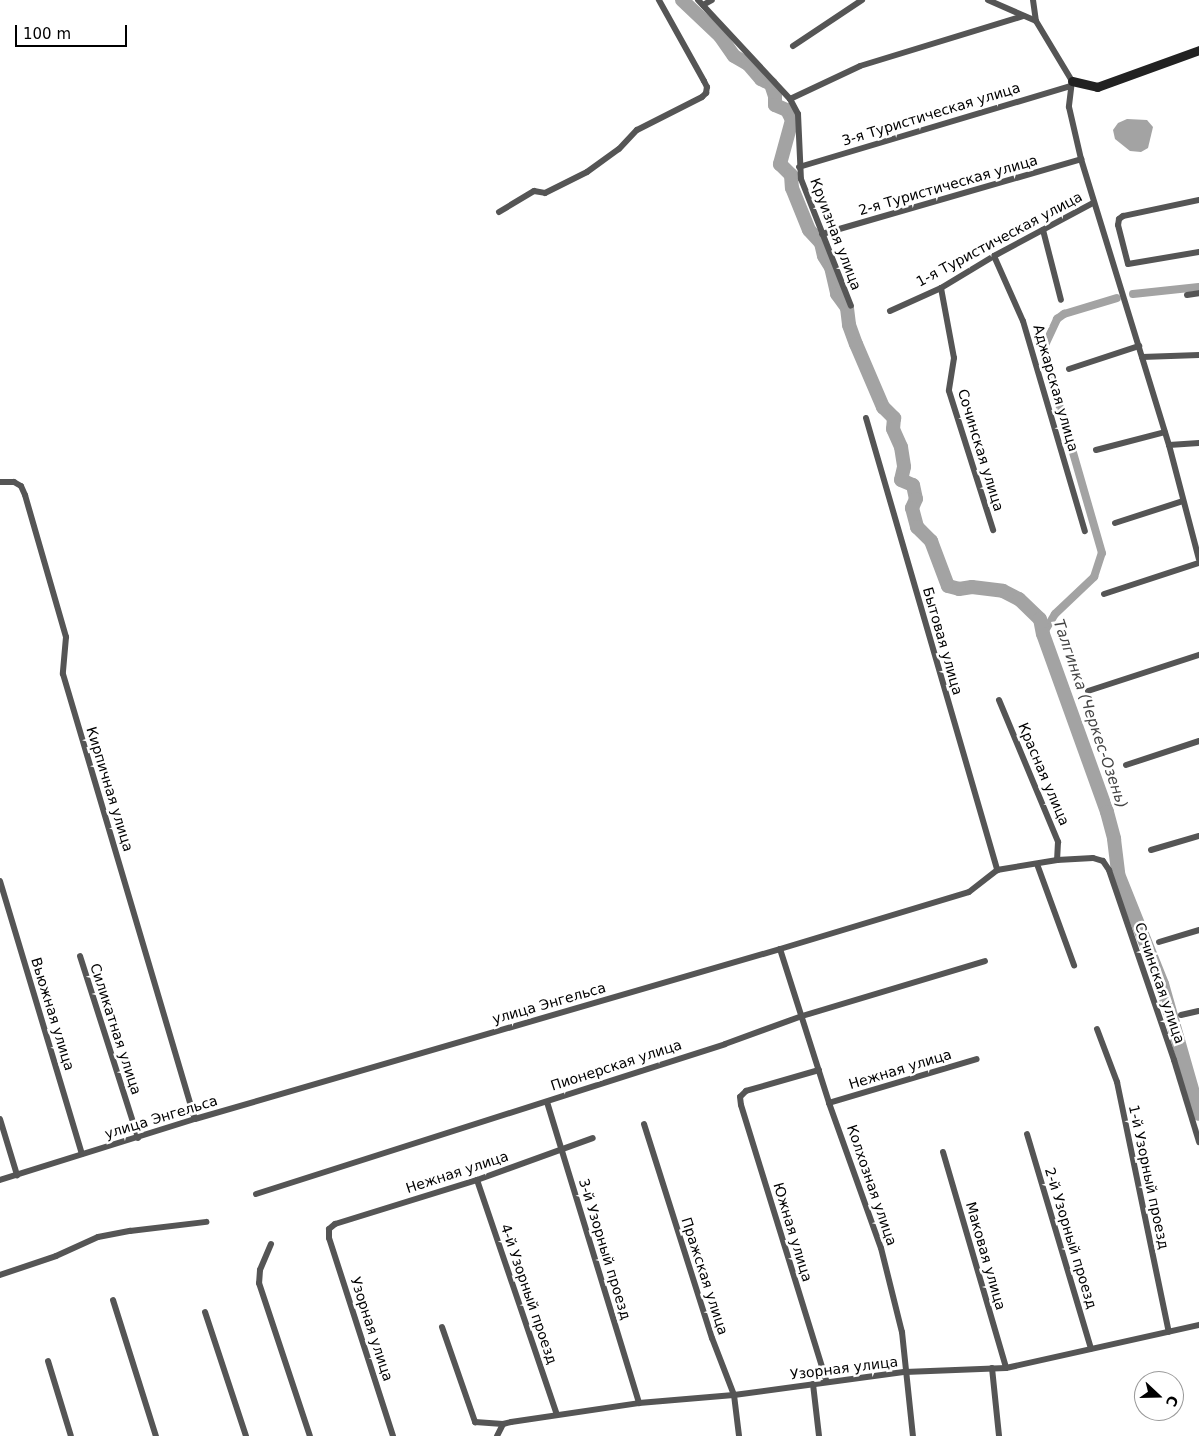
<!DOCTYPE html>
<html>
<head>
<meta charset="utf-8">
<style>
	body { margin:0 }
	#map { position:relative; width:1199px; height:1436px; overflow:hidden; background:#fff; font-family:"DejaVu Sans",sans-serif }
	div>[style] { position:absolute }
	.water>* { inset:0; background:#a3a3a3 }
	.canal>* { height:8px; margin:-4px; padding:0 4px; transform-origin:4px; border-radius:4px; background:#a3a3a3 }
	.river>* { height:14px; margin:-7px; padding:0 7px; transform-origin:7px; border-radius:7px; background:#a3a3a3 }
	.street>* { height:6px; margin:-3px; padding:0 3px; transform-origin:3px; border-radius:3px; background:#555 }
	.secondary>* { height:9px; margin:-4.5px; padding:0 4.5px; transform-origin:4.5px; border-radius:4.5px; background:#222 }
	span { translate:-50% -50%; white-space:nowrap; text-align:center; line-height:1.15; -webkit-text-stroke:5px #fff; paint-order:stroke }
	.street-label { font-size:14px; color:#000 }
	.water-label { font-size:15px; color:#444; font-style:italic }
	.north { position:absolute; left:1134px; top:1371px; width:50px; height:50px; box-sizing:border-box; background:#fff; border:1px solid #999; border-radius:50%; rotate:111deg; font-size:14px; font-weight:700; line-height:20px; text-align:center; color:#000 }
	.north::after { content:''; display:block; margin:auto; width:18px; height:22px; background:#000; clip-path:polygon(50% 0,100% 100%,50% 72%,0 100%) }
	.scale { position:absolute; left:15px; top:25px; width:112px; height:22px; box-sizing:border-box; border:2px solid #000; border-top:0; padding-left:6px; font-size:15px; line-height:18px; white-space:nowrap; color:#000; -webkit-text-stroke:4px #fff; paint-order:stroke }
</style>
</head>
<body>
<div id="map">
	<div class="water">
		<div style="clip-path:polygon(1127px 119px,1147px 120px,1153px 127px,1148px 148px,1141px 152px,1130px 151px,1115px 139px,1113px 130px,1118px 123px)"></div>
	</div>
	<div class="canal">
		<div style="left:1133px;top:294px;width:66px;rotate:-6.1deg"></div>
		<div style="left:1043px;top:634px;width:23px;rotate:-59deg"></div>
		<div style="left:1055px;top:614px;width:54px;rotate:-43.5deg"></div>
		<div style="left:1094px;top:577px;width:25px;rotate:-72deg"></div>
		<div style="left:1102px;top:553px;width:202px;rotate:-106.1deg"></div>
		<div style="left:1046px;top:359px;width:14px;rotate:-94deg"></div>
		<div style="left:1045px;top:345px;width:29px;rotate:-65deg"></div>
		<div style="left:1057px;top:319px;width:9px;rotate:-36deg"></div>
		<div style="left:1064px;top:314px;width:55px;rotate:-16.8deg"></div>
	</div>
	<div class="river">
		<div style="left:682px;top:0;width:52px;rotate:43.5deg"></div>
		<div style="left:720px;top:36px;width:24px;rotate:55deg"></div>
		<div style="left:734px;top:56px;width:16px;rotate:30deg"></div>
		<div style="left:748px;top:64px;width:20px;rotate:49deg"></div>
		<div style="left:761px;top:79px;width:11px;rotate:27deg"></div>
		<div style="left:771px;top:84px;width:13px;rotate:72deg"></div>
		<div style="left:775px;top:96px;width:9px;rotate:90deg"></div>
		<div style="left:775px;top:105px;width:13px;rotate:23deg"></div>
		<div style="left:787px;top:110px;width:11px;rotate:63deg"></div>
		<div style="left:792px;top:120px;width:46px;rotate:105.3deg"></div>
		<div style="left:780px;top:164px;width:16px;rotate:45deg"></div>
		<div style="left:791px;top:175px;width:13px;rotate:86deg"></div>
		<div style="left:792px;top:188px;width:45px;rotate:68deg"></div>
		<div style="left:809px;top:230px;width:18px;rotate:47deg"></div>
		<div style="left:821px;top:243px;width:13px;rotate:77deg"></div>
		<div style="left:824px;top:256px;width:13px;rotate:58deg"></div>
		<div style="left:831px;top:267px;width:28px;rotate:77deg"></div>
		<div style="left:837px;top:294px;width:17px;rotate:54deg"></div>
		<div style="left:847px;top:308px;width:17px;rotate:83deg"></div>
		<div style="left:849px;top:325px;width:20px;rotate:70deg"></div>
		<div style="left:856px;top:344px;width:69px;rotate:66.8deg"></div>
		<div style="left:883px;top:407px;width:16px;rotate:45deg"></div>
		<div style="left:894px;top:418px;width:11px;rotate:95deg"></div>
		<div style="left:893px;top:429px;width:20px;rotate:66deg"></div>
		<div style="left:901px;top:447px;width:20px;rotate:81deg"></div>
		<div style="left:904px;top:467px;width:13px;rotate:103deg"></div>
		<div style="left:901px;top:480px;width:13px;rotate:23deg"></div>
		<div style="left:913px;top:485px;width:14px;rotate:78deg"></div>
		<div style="left:916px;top:499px;width:10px;rotate:114deg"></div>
		<div style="left:912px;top:508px;width:20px;rotate:75deg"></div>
		<div style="left:917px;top:527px;width:20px;rotate:45deg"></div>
		<div style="left:931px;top:541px;width:48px;rotate:69.3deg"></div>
		<div style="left:948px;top:586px;width:11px;rotate:15deg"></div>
		<div style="left:959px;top:589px;width:13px;rotate:-9deg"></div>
		<div style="left:972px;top:587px;width:31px;rotate:7deg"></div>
		<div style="left:1003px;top:591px;width:18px;rotate:27deg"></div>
		<div style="left:1019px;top:599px;width:29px;rotate:44deg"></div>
		<div style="left:1040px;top:619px;width:15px;rotate:79deg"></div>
		<div style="left:1043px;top:634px;width:189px;rotate:70.2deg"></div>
		<div style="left:1107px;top:812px;width:28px;rotate:75deg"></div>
		<div style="left:1114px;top:839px;width:35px;rotate:83deg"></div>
		<div style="left:1118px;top:874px;width:118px;rotate:68.2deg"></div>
		<div style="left:1162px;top:984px;width:135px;rotate:74.1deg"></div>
	</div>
	<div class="street">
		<div style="left:698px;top:0;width:135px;rotate:47.1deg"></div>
		<div style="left:790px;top:99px;width:17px;rotate:62deg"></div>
		<div style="left:798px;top:114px;width:65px;rotate:87.4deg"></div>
		<div style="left:801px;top:179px;width:136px;rotate:68.5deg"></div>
		<div style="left:988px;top:0;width:52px;rotate:23.6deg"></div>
		<div style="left:1036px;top:21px;width:70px;rotate:59deg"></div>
		<div style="left:1072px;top:81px;width:26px;rotate:97deg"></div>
		<div style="left:1069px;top:107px;width:53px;rotate:77deg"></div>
		<div style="left:1081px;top:159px;width:299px;rotate:72.9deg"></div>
		<div style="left:1169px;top:445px;width:118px;rotate:75.3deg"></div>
		<div style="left:1033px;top:0;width:21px;rotate:82deg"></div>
		<div style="left:703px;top:5px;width:10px;rotate:-29deg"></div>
		<div style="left:793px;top:46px;width:83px;rotate:-33.7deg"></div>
		<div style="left:790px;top:99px;width:77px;rotate:-25.2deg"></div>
		<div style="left:860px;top:66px;width:171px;rotate:-17deg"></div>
		<div style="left:799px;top:167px;width:283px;rotate:-16.6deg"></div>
		<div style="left:1199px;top:200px;width:78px;rotate:168.1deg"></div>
		<div style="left:1123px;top:216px;width:5px;rotate:143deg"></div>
		<div style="left:1119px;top:219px;width:6px;rotate:99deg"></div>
		<div style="left:1118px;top:225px;width:40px;rotate:75.6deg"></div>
		<div style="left:1128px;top:264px;width:72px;rotate:-9.6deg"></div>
		<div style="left:499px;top:212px;width:41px;rotate:-31deg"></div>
		<div style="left:534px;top:191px;width:11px;rotate:10deg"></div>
		<div style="left:545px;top:193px;width:47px;rotate:-26.6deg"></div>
		<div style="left:587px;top:172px;width:39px;rotate:-36deg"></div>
		<div style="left:619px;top:149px;width:26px;rotate:-47deg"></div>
		<div style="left:637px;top:130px;width:73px;rotate:-26.9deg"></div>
		<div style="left:702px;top:97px;width:6px;rotate:-45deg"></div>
		<div style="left:706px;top:93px;width:6px;rotate:-81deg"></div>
		<div style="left:707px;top:87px;width:7px;rotate:-117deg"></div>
		<div style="left:704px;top:81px;width:93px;rotate:-119.1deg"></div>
		<div style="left:1043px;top:230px;width:72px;rotate:75.6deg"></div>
		<div style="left:822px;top:234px;width:270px;rotate:-16.1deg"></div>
		<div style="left:994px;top:256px;width:71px;rotate:66deg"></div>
		<div style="left:1023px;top:321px;width:219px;rotate:73.6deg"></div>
		<div style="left:941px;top:288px;width:71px;rotate:79.5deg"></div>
		<div style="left:954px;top:358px;width:33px;rotate:99deg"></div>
		<div style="left:949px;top:391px;width:146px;rotate:72.4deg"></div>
		<div style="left:1187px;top:295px;width:12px;rotate:-9deg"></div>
		<div style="left:890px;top:311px;width:56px;rotate:-24.3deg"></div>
		<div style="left:941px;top:288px;width:62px;rotate:-31.1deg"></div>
		<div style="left:994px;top:256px;width:112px;rotate:-28.2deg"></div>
		<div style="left:1142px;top:357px;width:57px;rotate:-2deg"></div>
		<div style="left:1069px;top:369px;width:74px;rotate:-18.2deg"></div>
		<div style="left:866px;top:418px;width:471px;rotate:73.8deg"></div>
		<div style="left:1169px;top:445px;width:30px;rotate:-4deg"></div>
		<div style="left:1096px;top:450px;width:71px;rotate:-14.6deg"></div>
		<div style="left:0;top:482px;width:14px"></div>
		<div style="left:14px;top:482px;width:8px;rotate:30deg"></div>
		<div style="left:21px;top:486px;width:10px;rotate:66deg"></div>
		<div style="left:25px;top:495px;width:148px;rotate:73.9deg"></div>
		<div style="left:66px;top:637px;width:37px;rotate:95deg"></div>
		<div style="left:63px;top:674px;width:464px;rotate:73.5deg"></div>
		<div style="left:1115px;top:523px;width:71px;rotate:-17.9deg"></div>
		<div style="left:1104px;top:594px;width:100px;rotate:-18.1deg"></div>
		<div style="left:1088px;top:691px;width:117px;rotate:-18deg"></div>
		<div style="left:999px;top:700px;width:154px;rotate:67.4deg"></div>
		<div style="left:1058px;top:842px;width:18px;rotate:93deg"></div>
		<div style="left:1126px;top:765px;width:77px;rotate:-18.2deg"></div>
		<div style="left:1151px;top:850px;width:50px;rotate:-16.3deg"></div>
		<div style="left:1037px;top:864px;width:108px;rotate:69.9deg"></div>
		<div style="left:0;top:881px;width:285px;rotate:73.3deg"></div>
		<div style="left:1159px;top:942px;width:42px;rotate:-16.7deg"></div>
		<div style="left:780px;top:949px;width:162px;rotate:72.3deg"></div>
		<div style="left:829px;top:1103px;width:154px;rotate:70.3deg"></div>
		<div style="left:881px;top:1248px;width:87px;rotate:76deg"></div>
		<div style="left:902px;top:1332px;width:105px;rotate:84deg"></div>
		<div style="left:80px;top:956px;width:191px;rotate:72.3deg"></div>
		<div style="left:1181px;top:1015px;width:18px;rotate:-13deg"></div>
		<div style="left:1097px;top:1029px;width:57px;rotate:69.3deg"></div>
		<div style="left:1117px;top:1082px;width:255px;rotate:78.3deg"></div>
		<div style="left:819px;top:1070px;width:76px;rotate:164deg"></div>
		<div style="left:746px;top:1091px;width:8px;rotate:135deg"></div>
		<div style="left:740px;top:1097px;width:8px;rotate:83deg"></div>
		<div style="left:741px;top:1105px;width:290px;rotate:72.8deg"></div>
		<div style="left:547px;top:1102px;width:315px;rotate:73deg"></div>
		<div style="left:829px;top:1103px;width:154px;rotate:-16.6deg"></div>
		<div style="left:0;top:1119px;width:59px;rotate:73.1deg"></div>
		<div style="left:644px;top:1124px;width:225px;rotate:72.4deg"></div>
		<div style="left:712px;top:1338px;width:61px;rotate:68.9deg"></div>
		<div style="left:734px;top:1395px;width:41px;rotate:83deg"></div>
		<div style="left:1027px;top:1134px;width:224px;rotate:73.4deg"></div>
		<div style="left:943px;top:1152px;width:225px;rotate:73.7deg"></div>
		<div style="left:0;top:1180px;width:204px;rotate:-17.4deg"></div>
		<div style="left:195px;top:1119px;width:609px;rotate:-16.2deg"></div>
		<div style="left:780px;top:949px;width:197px;rotate:-16.8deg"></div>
		<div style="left:969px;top:892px;width:36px;rotate:-38deg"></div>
		<div style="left:997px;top:870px;width:61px;rotate:-9.5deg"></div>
		<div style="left:1057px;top:860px;width:36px;rotate:-3deg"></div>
		<div style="left:1093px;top:858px;width:10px;rotate:17deg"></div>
		<div style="left:1103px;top:861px;width:11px;rotate:56deg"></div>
		<div style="left:1109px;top:870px;width:201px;rotate:71.1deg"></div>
		<div style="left:1174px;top:1060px;width:86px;rotate:73deg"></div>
		<div style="left:477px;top:1180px;width:248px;rotate:71.2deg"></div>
		<div style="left:256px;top:1194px;width:492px;rotate:-17.7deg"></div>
		<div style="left:725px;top:1044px;width:82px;rotate:-20deg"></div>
		<div style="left:802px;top:1016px;width:191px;rotate:-16.7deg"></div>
		<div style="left:271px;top:1244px;width:28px;rotate:113deg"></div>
		<div style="left:260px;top:1270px;width:13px;rotate:94deg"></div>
		<div style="left:259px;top:1283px;width:161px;rotate:71.6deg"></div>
		<div style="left:0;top:1275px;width:59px;rotate:-18.7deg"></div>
		<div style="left:56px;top:1256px;width:46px;rotate:-24.3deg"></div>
		<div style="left:98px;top:1237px;width:33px;rotate:-11deg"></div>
		<div style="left:130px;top:1231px;width:77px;rotate:-6.8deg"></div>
		<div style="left:113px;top:1300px;width:143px;rotate:72.5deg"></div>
		<div style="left:205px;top:1312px;width:131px;rotate:71.7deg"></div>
		<div style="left:442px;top:1327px;width:101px;rotate:70.8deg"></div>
		<div style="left:475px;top:1422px;width:28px;rotate:4deg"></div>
		<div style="left:48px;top:1361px;width:78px;rotate:73deg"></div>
		<div style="left:992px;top:1368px;width:68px;rotate:84.1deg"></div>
		<div style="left:813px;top:1384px;width:52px;rotate:83.4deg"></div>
		<div style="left:393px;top:1436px;width:208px;rotate:-107.9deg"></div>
		<div style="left:329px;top:1238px;width:9px;rotate:-90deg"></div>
		<div style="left:329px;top:1229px;width:8px;rotate:-40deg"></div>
		<div style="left:335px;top:1224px;width:149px;rotate:-17.2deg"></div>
		<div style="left:477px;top:1180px;width:123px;rotate:-19.9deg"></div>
		<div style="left:497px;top:1436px;width:13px;rotate:-63deg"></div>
		<div style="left:503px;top:1424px;width:8px;rotate:-14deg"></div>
		<div style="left:511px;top:1422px;width:129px;rotate:-8.4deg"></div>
		<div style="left:639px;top:1403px;width:95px;rotate:-4.8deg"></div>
		<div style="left:734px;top:1395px;width:173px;rotate:-7.7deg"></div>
		<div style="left:905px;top:1372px;width:101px;rotate:-2.3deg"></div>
		<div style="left:1006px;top:1368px;width:198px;rotate:-12.6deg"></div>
	</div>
	<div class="secondary">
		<div style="left:1072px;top:81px;width:26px;rotate:13deg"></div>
		<div style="left:1097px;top:87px;width:109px;rotate:-19.9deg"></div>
	</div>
	<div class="street-label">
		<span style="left:931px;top:114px;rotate:-17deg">3-я Туристическая улица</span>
		<span style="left:948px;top:185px;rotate:-16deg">2-я Туристическая улица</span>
		<span style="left:836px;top:234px;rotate:69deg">Круизная улица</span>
		<span style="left:999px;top:239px;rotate:-28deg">1-я Туристическая улица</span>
		<span style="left:1056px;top:388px;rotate:74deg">Аджарская улица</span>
		<span style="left:981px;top:450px;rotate:73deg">Сочинская улица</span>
		<span style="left:943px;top:641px;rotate:74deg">Бытовая улица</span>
		<span style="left:1044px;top:774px;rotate:67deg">Красная улица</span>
		<span style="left:110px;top:789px;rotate:73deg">Кирпичная улица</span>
		<span style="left:1160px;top:983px;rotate:71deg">Сочинская улица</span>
		<span style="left:549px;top:1003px;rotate:-16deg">улица Энгельса</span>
		<span style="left:53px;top:1014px;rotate:73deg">Вьюжная улица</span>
		<span style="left:116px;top:1029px;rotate:72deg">Силикатная улица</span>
		<span style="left:616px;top:1065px;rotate:-18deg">Пионерская улица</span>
		<span style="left:900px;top:1069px;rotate:-17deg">Нежная улица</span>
		<span style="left:161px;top:1117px;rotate:-17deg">улица Энгельса</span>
		<span style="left:457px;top:1172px;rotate:-18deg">Нежная улица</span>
		<span style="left:1149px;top:1177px;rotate:78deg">1-й Узорный проезд</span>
		<span style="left:872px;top:1185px;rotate:71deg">Колхозная улица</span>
		<span style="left:793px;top:1232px;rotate:73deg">Южная улица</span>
		<span style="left:1071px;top:1238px;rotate:73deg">2-й Узорный проезд</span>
		<span style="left:605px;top:1249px;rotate:73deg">3-й Узорный проезд</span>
		<span style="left:986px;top:1256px;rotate:74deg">Маковая улица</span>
		<span style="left:705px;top:1276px;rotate:72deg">Пражская улица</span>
		<span style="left:529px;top:1294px;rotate:71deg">4-й Узорный проезд</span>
		<span style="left:372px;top:1329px;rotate:72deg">Узорная улица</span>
		<span style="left:844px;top:1368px;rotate:-7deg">Узорная улица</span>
	</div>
	<div class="water-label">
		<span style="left:1090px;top:714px;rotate:71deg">Талгинка (Черкес-Озень)</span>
	</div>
	<div class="north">С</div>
	<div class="scale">100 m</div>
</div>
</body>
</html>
